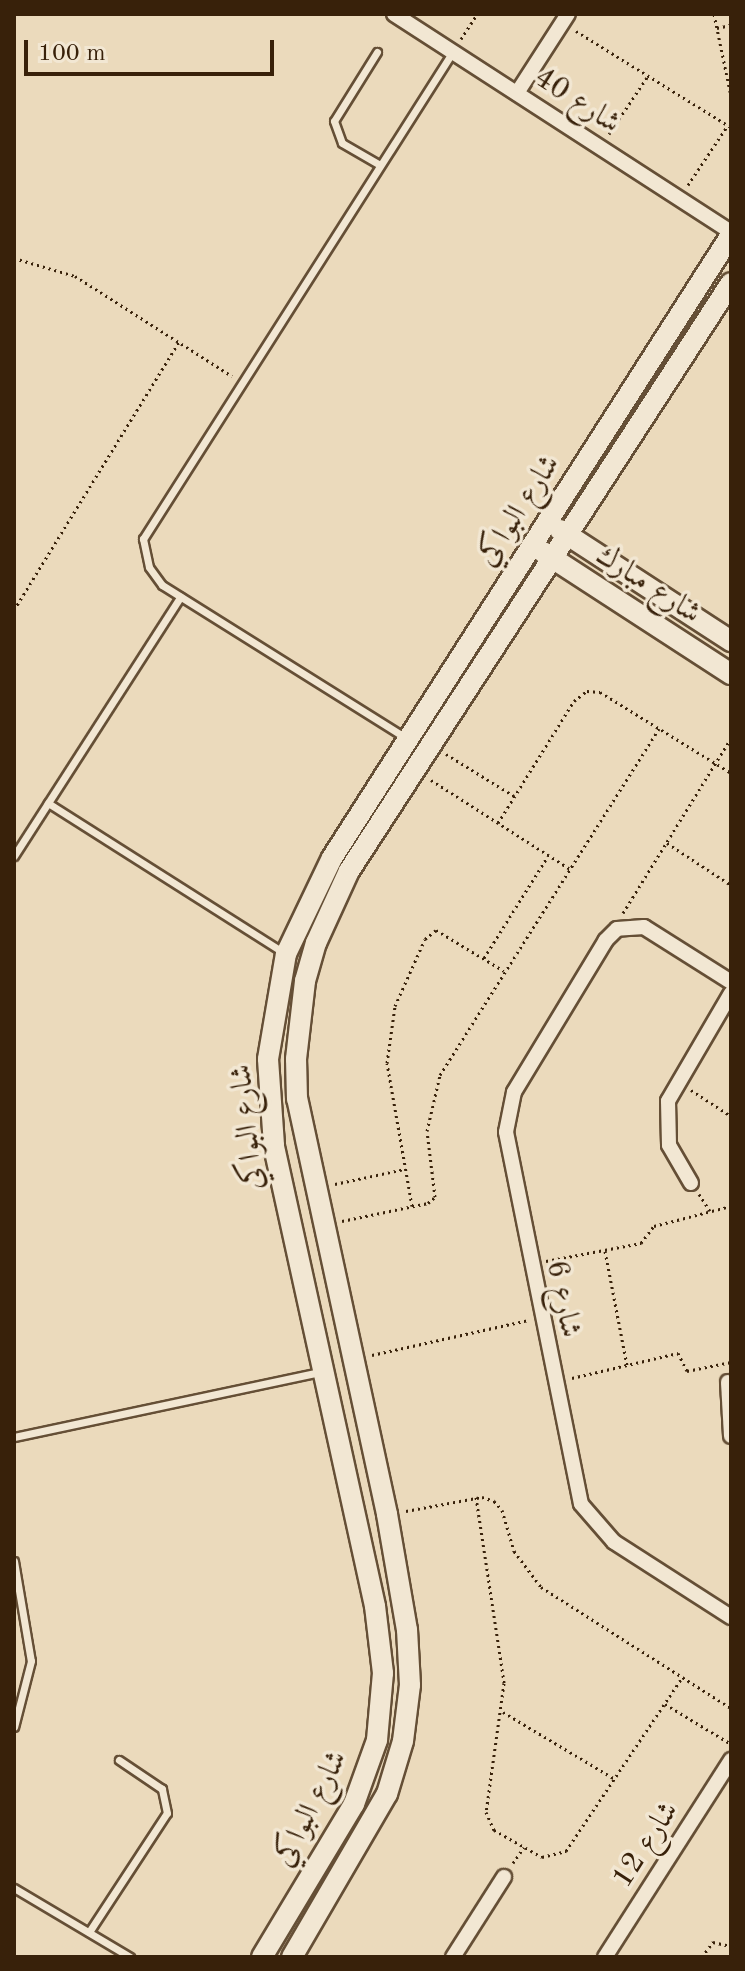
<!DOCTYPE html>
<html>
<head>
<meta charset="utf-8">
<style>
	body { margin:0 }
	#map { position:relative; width:745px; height:1971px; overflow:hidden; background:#ebdabc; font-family:"Old Standard TT",Amiri,serif }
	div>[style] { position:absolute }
	.path>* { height:3px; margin-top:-1.5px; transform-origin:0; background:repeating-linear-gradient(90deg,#38210a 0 2px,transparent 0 6px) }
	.roads { filter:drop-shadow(2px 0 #654f36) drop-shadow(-2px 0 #654f36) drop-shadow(0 2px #654f36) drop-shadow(0 -2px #654f36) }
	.lane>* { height:7px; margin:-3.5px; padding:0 3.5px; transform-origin:3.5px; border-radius:3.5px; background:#f2e7d3 }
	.street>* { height:14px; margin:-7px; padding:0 7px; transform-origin:7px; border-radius:7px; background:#f2e7d3 }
	.secondary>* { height:20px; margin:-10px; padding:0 10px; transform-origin:10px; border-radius:10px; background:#f2e7d3 }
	span { translate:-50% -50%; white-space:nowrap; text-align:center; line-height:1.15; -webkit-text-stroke:7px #f2e7d3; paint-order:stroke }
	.street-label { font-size:30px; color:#38210a }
	.frame { position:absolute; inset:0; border:16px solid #38210a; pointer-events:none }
	.scale { position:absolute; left:24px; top:40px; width:250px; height:36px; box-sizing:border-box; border:4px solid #38210a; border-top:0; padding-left:10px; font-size:24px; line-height:28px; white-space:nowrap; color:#38210a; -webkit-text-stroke:6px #f2e7d3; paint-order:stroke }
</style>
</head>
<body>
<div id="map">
	<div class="path">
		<div style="left:714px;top:14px;width:84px;rotate:78.3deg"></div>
		<div style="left:717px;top:28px;width:14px;rotate:-12deg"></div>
		<div style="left:576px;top:31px;width:182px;rotate:31.8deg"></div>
		<div style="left:461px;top:39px;width:30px;rotate:-57deg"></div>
		<div style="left:609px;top:134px;width:70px;rotate:-56.1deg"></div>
		<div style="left:688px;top:185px;width:72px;rotate:-56.3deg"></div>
		<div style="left:14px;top:258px;width:64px;rotate:16.4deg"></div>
		<div style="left:75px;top:276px;width:186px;rotate:32.5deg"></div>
		<div style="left:14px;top:610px;width:315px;rotate:-58.4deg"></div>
		<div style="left:446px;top:754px;width:80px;rotate:31.7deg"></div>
		<div style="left:431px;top:780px;width:165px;rotate:32.6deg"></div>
		<div style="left:498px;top:823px;width:144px;rotate:-58.1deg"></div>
		<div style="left:574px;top:701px;width:16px;rotate:-38deg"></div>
		<div style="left:587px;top:691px;width:13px;rotate:4deg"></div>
		<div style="left:600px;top:692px;width:154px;rotate:31.7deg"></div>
		<div style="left:667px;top:843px;width:77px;rotate:33.3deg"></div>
		<div style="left:623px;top:913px;width:206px;rotate:-58.3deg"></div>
		<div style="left:484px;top:958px;width:120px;rotate:-57.9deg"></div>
		<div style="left:691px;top:1090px;width:48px;rotate:33deg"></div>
		<div style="left:335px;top:1184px;width:72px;rotate:-12.1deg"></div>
		<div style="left:699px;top:1194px;width:20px;rotate:57deg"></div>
		<div style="left:412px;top:1206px;width:145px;rotate:-99.9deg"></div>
		<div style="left:387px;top:1063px;width:58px;rotate:-82deg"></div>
		<div style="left:395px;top:1006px;width:73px;rotate:-65.9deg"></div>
		<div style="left:425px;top:939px;width:14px;rotate:-39deg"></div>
		<div style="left:436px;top:930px;width:79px;rotate:31.1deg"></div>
		<div style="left:342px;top:1221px;width:88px;rotate:-11.8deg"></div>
		<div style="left:428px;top:1203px;width:9px;rotate:-41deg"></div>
		<div style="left:435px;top:1197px;width:66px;rotate:-96.9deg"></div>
		<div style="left:427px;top:1131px;width:57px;rotate:-76.9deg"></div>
		<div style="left:440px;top:1075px;width:410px;rotate:-57.7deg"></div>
		<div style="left:605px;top:1251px;width:116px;rotate:79.1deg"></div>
		<div style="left:546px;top:1261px;width:97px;rotate:-10.7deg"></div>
		<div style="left:641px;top:1243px;width:21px;rotate:-53deg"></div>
		<div style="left:654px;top:1226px;width:80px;rotate:-14.6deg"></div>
		<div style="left:372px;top:1355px;width:161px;rotate:-12.6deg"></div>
		<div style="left:572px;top:1378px;width:109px;rotate:-13.3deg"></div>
		<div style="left:678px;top:1353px;width:20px;rotate:63deg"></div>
		<div style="left:687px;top:1371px;width:45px;rotate:-11.6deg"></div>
		<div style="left:476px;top:1497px;width:188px;rotate:81.4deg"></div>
		<div style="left:504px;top:1683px;width:130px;rotate:97.9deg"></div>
		<div style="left:486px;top:1812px;width:20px;rotate:66deg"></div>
		<div style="left:494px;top:1830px;width:55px;rotate:29.4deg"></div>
		<div style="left:542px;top:1857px;width:25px;rotate:-14deg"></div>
		<div style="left:566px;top:1851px;width:208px;rotate:-56.2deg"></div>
		<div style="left:406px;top:1511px;width:77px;rotate:-10.4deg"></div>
		<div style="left:482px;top:1497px;width:13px;rotate:18deg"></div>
		<div style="left:494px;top:1501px;width:12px;rotate:48deg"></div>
		<div style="left:502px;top:1510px;width:43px;rotate:73.7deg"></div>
		<div style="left:514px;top:1551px;width:45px;rotate:53.1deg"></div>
		<div style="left:541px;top:1587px;width:225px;rotate:32.5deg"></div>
		<div style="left:665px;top:1704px;width:77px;rotate:31.2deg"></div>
		<div style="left:503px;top:1712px;width:131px;rotate:30.9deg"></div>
		<div style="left:513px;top:1863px;width:19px;rotate:-55deg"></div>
		<div style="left:702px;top:1957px;width:19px;rotate:-54deg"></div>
		<div style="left:713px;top:1942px;width:18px;rotate:13deg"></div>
	</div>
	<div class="roads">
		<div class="lane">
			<div style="left:377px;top:52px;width:81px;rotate:121.9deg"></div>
			<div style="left:334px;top:121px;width:23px;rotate:70deg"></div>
			<div style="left:342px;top:143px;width:44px;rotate:30.1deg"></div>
			<div style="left:406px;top:738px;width:288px;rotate:-147.9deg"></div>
			<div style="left:162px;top:585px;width:22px;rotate:-126deg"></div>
			<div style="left:149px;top:567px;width:29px;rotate:-102deg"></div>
			<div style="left:143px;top:539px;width:576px;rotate:-57.55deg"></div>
			<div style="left:48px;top:803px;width:278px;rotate:32.4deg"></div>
			<div style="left:14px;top:856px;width:308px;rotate:-57.3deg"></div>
			<div style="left:14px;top:1437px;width:314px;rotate:-12deg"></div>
			<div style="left:14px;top:1561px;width:101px;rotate:80.4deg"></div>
			<div style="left:31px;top:1661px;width:68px;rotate:104.4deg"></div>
			<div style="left:14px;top:1888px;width:135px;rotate:30.7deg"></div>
			<div style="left:89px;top:1932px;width:142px;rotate:-56.8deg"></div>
			<div style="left:167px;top:1813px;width:25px;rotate:-102deg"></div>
			<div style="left:162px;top:1789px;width:52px;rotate:-146deg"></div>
		</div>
		<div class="street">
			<div style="left:394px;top:14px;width:401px;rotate:32.9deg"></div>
			<div style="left:517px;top:93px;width:94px;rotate:-57.2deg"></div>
			<div style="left:731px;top:982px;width:103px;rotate:-147.7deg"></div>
			<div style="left:644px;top:927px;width:27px;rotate:176deg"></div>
			<div style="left:617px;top:929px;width:16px;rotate:135deg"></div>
			<div style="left:606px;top:940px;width:178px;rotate:121.2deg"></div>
			<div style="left:514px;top:1092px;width:41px;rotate:101.3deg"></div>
			<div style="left:506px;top:1132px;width:379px;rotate:78.6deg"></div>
			<div style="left:581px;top:1504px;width:50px;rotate:49deg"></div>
			<div style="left:614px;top:1542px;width:139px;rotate:32.7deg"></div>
			<div style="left:691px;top:1183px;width:44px;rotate:-120.1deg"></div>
			<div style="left:669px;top:1145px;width:44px;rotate:-91.3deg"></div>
			<div style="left:668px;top:1101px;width:125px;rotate:-59.7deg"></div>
			<div style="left:728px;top:1382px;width:54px;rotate:86.8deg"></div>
			<div style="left:453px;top:1957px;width:95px;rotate:-57.5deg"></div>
			<div style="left:605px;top:1957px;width:234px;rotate:-57.4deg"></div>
		</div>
		<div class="secondary">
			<div style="left:560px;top:530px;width:204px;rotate:33deg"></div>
			<div style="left:543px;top:552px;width:224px;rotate:33deg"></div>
			<div style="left:262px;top:1957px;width:179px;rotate:-59deg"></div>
			<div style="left:354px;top:1804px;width:68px;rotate:-70.2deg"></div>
			<div style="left:377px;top:1740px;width:67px;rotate:-84.9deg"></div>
			<div style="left:383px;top:1673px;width:67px;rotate:-96.8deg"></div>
			<div style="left:375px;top:1606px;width:472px;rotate:-102.4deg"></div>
			<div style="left:274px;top:1145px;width:86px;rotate:-94deg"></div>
			<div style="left:268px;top:1059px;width:107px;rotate:-80.3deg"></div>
			<div style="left:286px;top:954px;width:106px;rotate:-64.4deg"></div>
			<div style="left:332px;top:858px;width:740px;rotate:-57.36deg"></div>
			<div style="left:292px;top:1957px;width:189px;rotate:-59.8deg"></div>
			<div style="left:387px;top:1794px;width:55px;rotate:-73.2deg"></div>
			<div style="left:403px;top:1741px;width:56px;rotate:-82.9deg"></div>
			<div style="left:410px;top:1685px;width:55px;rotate:-93.1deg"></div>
			<div style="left:407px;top:1630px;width:118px;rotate:-99.8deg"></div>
			<div style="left:387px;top:1514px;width:425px;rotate:-102.2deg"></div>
			<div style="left:297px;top:1099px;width:40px;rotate:-91.4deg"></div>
			<div style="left:296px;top:1059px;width:79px;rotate:-83.4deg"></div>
			<div style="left:305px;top:981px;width:40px;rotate:-74deg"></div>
			<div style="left:316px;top:943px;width:79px;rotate:-65.4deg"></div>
			<div style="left:349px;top:871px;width:701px;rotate:-56.99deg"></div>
		</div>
	</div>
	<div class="street-label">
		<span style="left:577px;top:101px;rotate:33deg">شارع 40</span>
		<span style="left:519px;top:511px;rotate:-57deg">شارع البواكي</span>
		<span style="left:648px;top:585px;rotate:33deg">شارع مبارك</span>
		<span style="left:248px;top:1127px;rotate:-96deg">شارع البواكي</span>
		<span style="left:563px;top:1299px;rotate:79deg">شارع 6</span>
		<span style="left:311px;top:1809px;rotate:-63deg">شارع البواكي</span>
		<span style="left:646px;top:1845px;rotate:-57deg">شارع 12</span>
	</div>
	<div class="frame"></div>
	<div class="scale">100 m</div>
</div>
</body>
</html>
